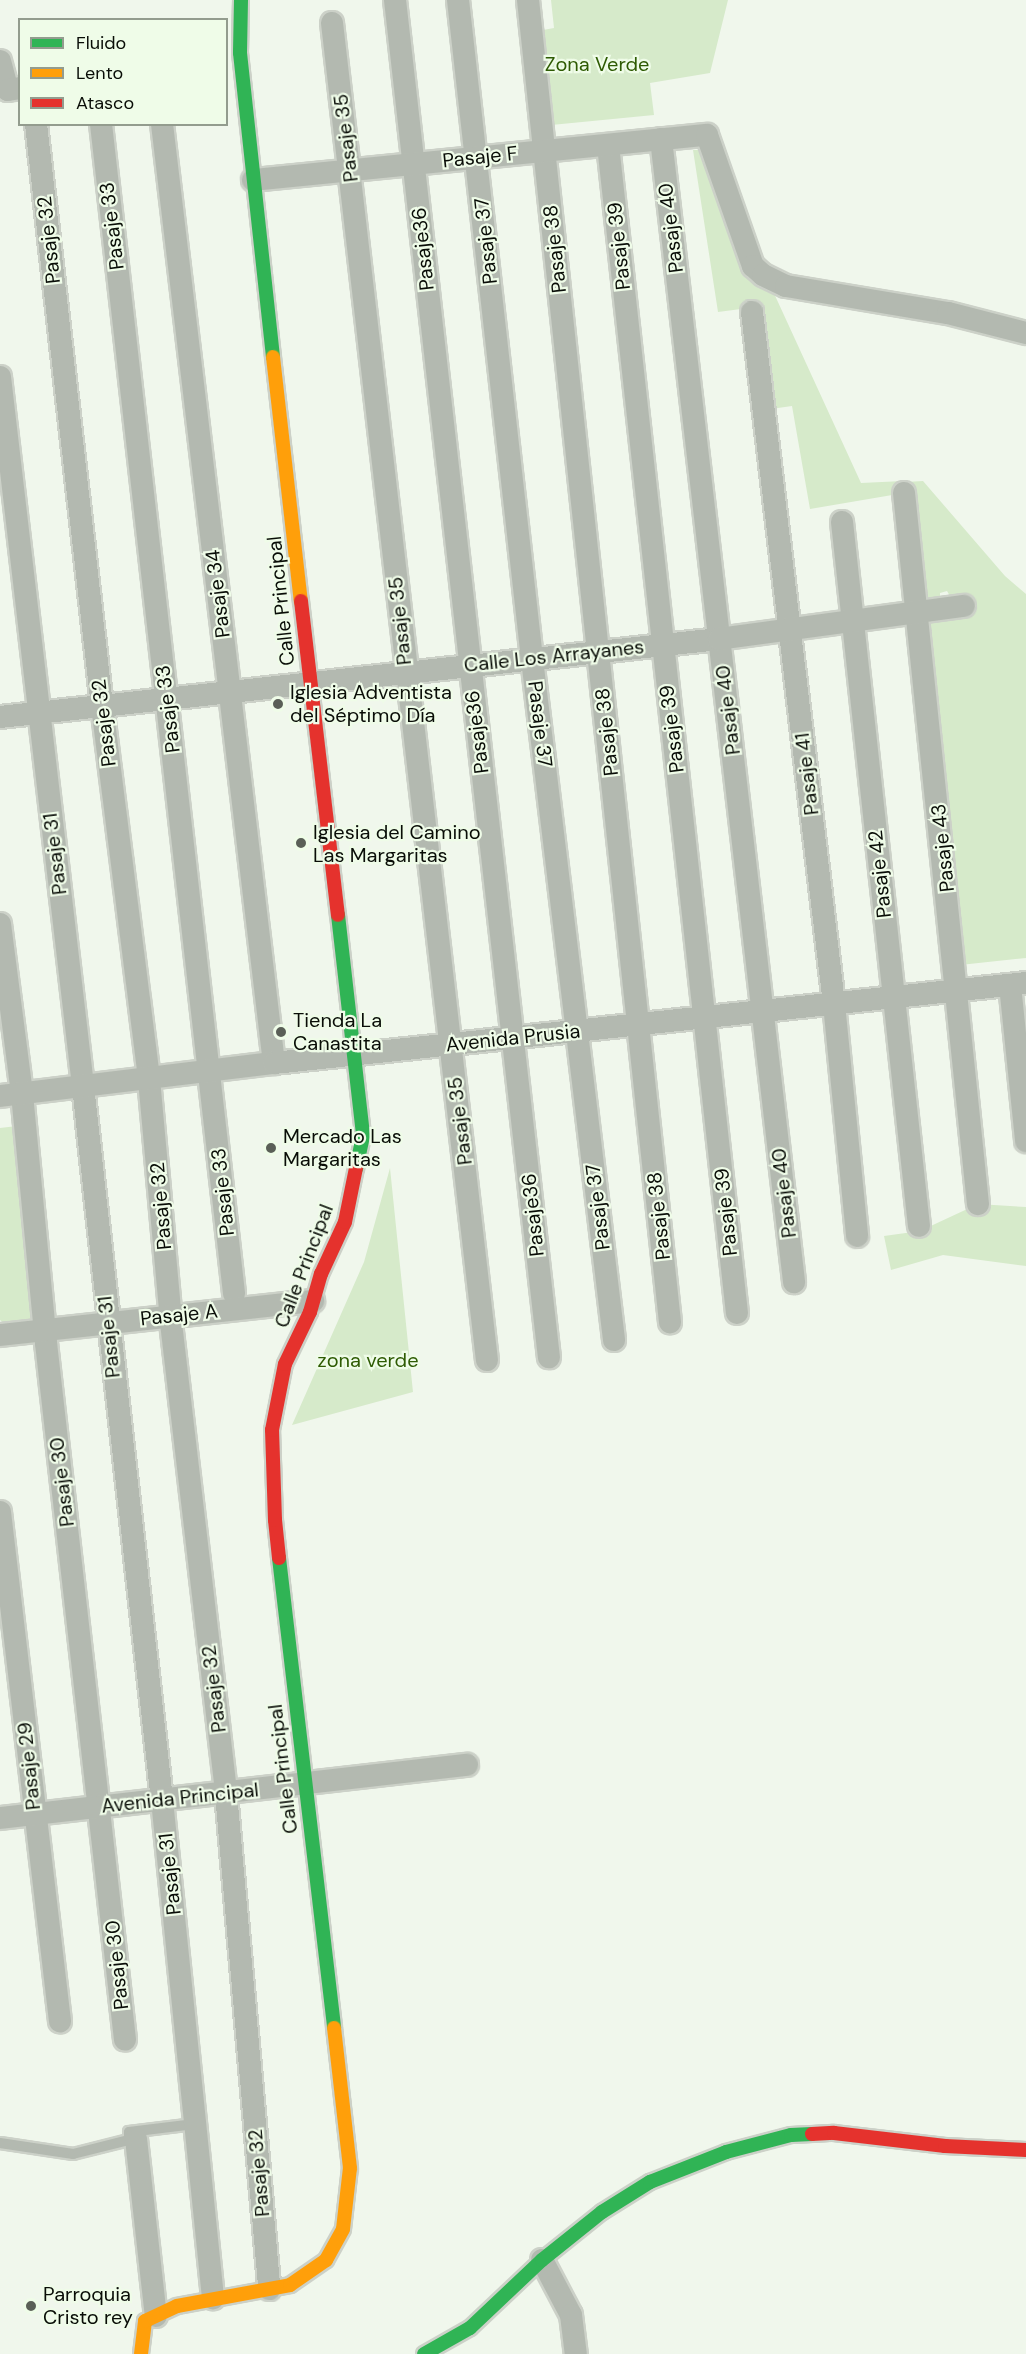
<!DOCTYPE html>
<html>
<head>
<meta charset="utf-8">
<style>
	body { margin:0 }
	#map { position:relative; width:1026px; height:2354px; overflow:hidden; background:#f0f7ec; font-family:"DM Sans",sans-serif }
	div>[style] { position:absolute }
	.green>* { inset:0; background:#d6eaca }
	.roads { filter:drop-shadow(2px 0 #ccd1c8) drop-shadow(-2px 0 #ccd1c8) drop-shadow(0 2px #ccd1c8) drop-shadow(0 -2px #ccd1c8) }
	.lane>* { height:10px; margin:-5px; padding:0 5px; transform-origin:5px; border-radius:5px; background:#b3b9b0 }
	.street>* { height:22px; margin:-11px; padding:0 11px; transform-origin:11px; border-radius:11px; background:#b3b9b0 }
	.fast>* { height:14px; margin:-7px; padding:0 7px; transform-origin:7px; border-radius:7px; background:#30b455 }
	.slow>* { height:14px; margin:-7px; padding:0 7px; transform-origin:7px; border-radius:7px; background:#ff9f0a }
	.jam>* { height:14px; margin:-7px; padding:0 7px; transform-origin:7px; border-radius:7px; background:#e5322d }
	.dots>* { width:16px; height:16px; translate:-50% -50%; box-sizing:border-box; border:3px solid #effce8; border-radius:50% }
	span { translate:-50% -50%; white-space:nowrap; text-align:center; line-height:1.15; -webkit-text-stroke:4.5px #effce8; paint-order:stroke }
	.park-label { font-size:20px; color:#2e5b03 }
	.street-label { font-size:20px; color:#090d07 }
	.poi-label { font-size:20px; color:#090d07 }
	.left { translate:0 -50%; text-align:left }
	.legend { position:absolute; left:18px; top:18px; width:210px; height:108px; box-sizing:border-box; background:#effce8; border:2px solid #939c8e; margin:0; padding:8px 10px; list-style:none; font-size:18px; color:#090d07 }
	.legend li { display:flex; align-items:center; gap:12px; height:30px }
	.legend b { width:30px; border:2px solid #939c8e }
</style>
</head>
<body>
<div id="map">
	<div class="green">
		<div style="clip-path:polygon(551px 0,728px 0,710px 73px,650px 83px,654px 115px,541px 126px,532px 32px,554px 28px)"></div>
		<div style="clip-path:polygon(693px 150px,703px 150px,772px 289px,861px 483px,903px 481px,904px 493px,810px 509px,792px 406px,756px 411px,741px 309px,718px 312px)"></div>
		<div style="clip-path:polygon(923px 481px,1005px 576px,1026px 594px,1026px 958px,960px 965px,923px 628px,951px 598px,947px 591px,940px 593px,940px 601px,918px 605px,905px 482px)"></div>
		<div style="clip-path:polygon(25px 1125px,45px 1329px,11px 1330px,0 1320px,0 1128px)"></div>
		<div style="clip-path:polygon(390px 1168px,413px 1392px,292px 1425px,364px 1262px)"></div>
		<div style="clip-path:polygon(978px 1204px,1026px 1207px,1026px 1266px,943px 1255px,891px 1270px,884px 1236px,920px 1231px)"></div>
	</div>
	<div class="roads">
		<div class="lane">
			<div style="left:0;top:2143px;width:74px;rotate:8.6deg"></div>
			<div style="left:73px;top:2154px;width:58px;rotate:-14deg"></div>
			<div style="left:129px;top:2140px;width:8px;rotate:-90deg"></div>
			<div style="left:129px;top:2132px;width:66px;rotate:-6.9deg"></div>
		</div>
		<div class="street">
			<div style="left:395px;top:0;width:1366px;rotate:83.53deg"></div>
			<div style="left:458px;top:0;width:663px;rotate:83.59deg"></div>
			<div style="left:532px;top:659px;width:686px;rotate:83.13deg"></div>
			<div style="left:528px;top:0;width:1330px;rotate:83.87deg"></div>
			<div style="left:332px;top:23px;width:1346px;rotate:83.39deg"></div>
			<div style="left:0;top:61px;width:30px;rotate:75deg"></div>
			<div style="left:8px;top:90px;width:12px;rotate:-9deg"></div>
			<div style="left:36px;top:124px;width:586px;rotate:83.53deg"></div>
			<div style="left:102px;top:706px;width:376px;rotate:82.8deg"></div>
			<div style="left:149px;top:1079px;width:245px;rotate:84.8deg"></div>
			<div style="left:171px;top:1323px;width:473px;rotate:83.3deg"></div>
			<div style="left:226px;top:1793px;width:498px;rotate:85deg"></div>
			<div style="left:101px;top:124px;width:1177px;rotate:83.51deg"></div>
			<div style="left:162px;top:124px;width:946px;rotate:83.2deg"></div>
			<div style="left:661px;top:139px;width:1151px;rotate:83.36deg"></div>
			<div style="left:608px;top:145px;width:1175px;rotate:83.7deg"></div>
			<div style="left:253px;top:180px;width:456px;rotate:-5.7deg"></div>
			<div style="left:707px;top:135px;width:139px;rotate:70.7deg"></div>
			<div style="left:753px;top:266px;width:13px;rotate:42deg"></div>
			<div style="left:763px;top:275px;width:25px;rotate:26deg"></div>
			<div style="left:786px;top:286px;width:164px;rotate:9.5deg"></div>
			<div style="left:948px;top:313px;width:81px;rotate:14.4deg"></div>
			<div style="left:752px;top:312px;width:697px;rotate:83.24deg"></div>
			<div style="left:834px;top:1004px;width:233px;rotate:84.3deg"></div>
			<div style="left:0;top:377px;width:714px;rotate:83.32deg"></div>
			<div style="left:83px;top:1086px;width:718px;rotate:83.69deg"></div>
			<div style="left:162px;top:1800px;width:501px;rotate:84.15deg"></div>
			<div style="left:904px;top:493px;width:715px;rotate:84.06deg"></div>
			<div style="left:842px;top:522px;width:708px;rotate:83.76deg"></div>
			<div style="left:0;top:717px;width:723px;rotate:-6.19deg"></div>
			<div style="left:719px;top:639px;width:247px;rotate:-7.7deg"></div>
			<div style="left:0;top:924px;width:171px;rotate:82.6deg"></div>
			<div style="left:22px;top:1094px;width:250px;rotate:84.5deg"></div>
			<div style="left:46px;top:1343px;width:701px;rotate:83.53deg"></div>
			<div style="left:1010px;top:985px;width:157px;rotate:84.1deg"></div>
			<div style="left:0;top:1096px;width:276px;rotate:-6.9deg"></div>
			<div style="left:274px;top:1063px;width:756px;rotate:-6.07deg"></div>
			<div style="left:0;top:1335px;width:315px;rotate:-6.2deg"></div>
			<div style="left:0;top:1512px;width:513px;rotate:83.28deg"></div>
			<div style="left:0;top:1818px;width:470px;rotate:-6.5deg"></div>
			<div style="left:136px;top:2139px;width:178px;rotate:83.6deg"></div>
			<div style="left:542px;top:2260px;width:62px;rotate:62.2deg"></div>
			<div style="left:571px;top:2315px;width:39px;rotate:83deg"></div>
		</div>
		<div class="fast">
			<div style="left:241px;top:0;width:53px;rotate:91.1deg"></div>
			<div style="left:240px;top:53px;width:306px;rotate:83.8deg"></div>
			<div style="left:338px;top:915px;width:222px;rotate:83.5deg"></div>
			<div style="left:363px;top:1136px;width:33px;rotate:102deg"></div>
			<div style="left:279px;top:1558px;width:473px;rotate:83.3deg"></div>
			<div style="left:424px;top:2354px;width:53px;rotate:-29.5deg"></div>
			<div style="left:470px;top:2328px;width:99px;rotate:-43.4deg"></div>
			<div style="left:542px;top:2260px;width:77px;rotate:-38.7deg"></div>
			<div style="left:602px;top:2212px;width:57px;rotate:-32deg"></div>
			<div style="left:650px;top:2182px;width:82px;rotate:-21.5deg"></div>
			<div style="left:726px;top:2152px;width:67px;rotate:-14.7deg"></div>
			<div style="left:791px;top:2135px;width:21px;rotate:-3deg"></div>
		</div>
		<div class="slow">
			<div style="left:273px;top:357px;width:246px;rotate:83.5deg"></div>
			<div style="left:141px;top:2354px;width:33px;rotate:-83deg"></div>
			<div style="left:145px;top:2321px;width:35px;rotate:-25deg"></div>
			<div style="left:177px;top:2306px;width:115px;rotate:-10.5deg"></div>
			<div style="left:290px;top:2285px;width:44px;rotate:-34.8deg"></div>
			<div style="left:326px;top:2260px;width:35px;rotate:-61deg"></div>
			<div style="left:343px;top:2229px;width:61px;rotate:-83.5deg"></div>
			<div style="left:350px;top:2168px;width:141px;rotate:-96.5deg"></div>
		</div>
		<div class="jam">
			<div style="left:301px;top:601px;width:316px;rotate:83.3deg"></div>
			<div style="left:279px;top:1558px;width:38px;rotate:-96deg"></div>
			<div style="left:275px;top:1520px;width:90px;rotate:-91.9deg"></div>
			<div style="left:272px;top:1430px;width:67px;rotate:-78.9deg"></div>
			<div style="left:285px;top:1364px;width:58px;rotate:-64.3deg"></div>
			<div style="left:310px;top:1312px;width:40px;rotate:-74deg"></div>
			<div style="left:321px;top:1274px;width:57px;rotate:-65.2deg"></div>
			<div style="left:345px;top:1222px;width:55px;rotate:-78.5deg"></div>
			<div style="left:812px;top:2134px;width:22px;rotate:-3deg"></div>
			<div style="left:834px;top:2133px;width:112px;rotate:6.7deg"></div>
			<div style="left:945px;top:2146px;width:81px;rotate:2.8deg"></div>
		</div>
	</div>
	<div class="dots">
		<div style="left:278px;top:704px;background:#5a5f57"></div>
		<div style="left:301px;top:843px;background:#5a5f57"></div>
		<div style="left:281px;top:1032px;background:#5a5f57"></div>
		<div style="left:271px;top:1148px;background:#5a5f57"></div>
		<div style="left:31px;top:2306px;background:#5a5f57"></div>
	</div>
	<div class="park-label">
		<span style="left:597px;top:64px">Zona Verde</span>
		<span style="left:368px;top:1360px">zona verde</span>
	</div>
	<div class="street-label">
		<span style="left:346px;top:138px;rotate:-97deg">Pasaje 35</span>
		<span style="left:480px;top:157px;rotate:-6deg">Pasaje F</span>
		<span style="left:112px;top:226px;rotate:-97deg">Pasaje 33</span>
		<span style="left:671px;top:228px;rotate:-97deg">Pasaje 40</span>
		<span style="left:49px;top:240px;rotate:-96deg">Pasaje 32</span>
		<span style="left:486px;top:241px;rotate:-96deg">Pasaje 37</span>
		<span style="left:619px;top:246px;rotate:-96deg">Pasaje 39</span>
		<span style="left:423px;top:249px;rotate:-96deg">Pasaje36</span>
		<span style="left:555px;top:249px;rotate:-96deg">Pasaje 38</span>
		<span style="left:218px;top:594px;rotate:-97deg">Pasaje 34</span>
		<span style="left:281px;top:601px;rotate:-96deg">Calle Principal</span>
		<span style="left:400px;top:621px;rotate:-96deg">Pasaje 35</span>
		<span style="left:554px;top:656px;rotate:-6deg">Calle Los Arrayanes</span>
		<span style="left:168px;top:709px;rotate:-97deg">Pasaje 33</span>
		<span style="left:728px;top:710px;rotate:-97deg">Pasaje 40</span>
		<span style="left:104px;top:723px;rotate:-97deg">Pasaje 32</span>
		<span style="left:540px;top:724px;rotate:83deg">Pasaje 37</span>
		<span style="left:672px;top:729px;rotate:-97deg">Pasaje 39</span>
		<span style="left:477px;top:732px;rotate:-97deg">Pasaje36</span>
		<span style="left:607px;top:732px;rotate:-96deg">Pasaje 38</span>
		<span style="left:807px;top:774px;rotate:-97deg">Pasaje 41</span>
		<span style="left:943px;top:848px;rotate:-96deg">Pasaje 43</span>
		<span style="left:55px;top:854px;rotate:-97deg">Pasaje 31</span>
		<span style="left:880px;top:874px;rotate:-96deg">Pasaje 42</span>
		<span style="left:513px;top:1038px;rotate:-6deg">Avenida Prusia</span>
		<span style="left:460px;top:1121px;rotate:-97deg">Pasaje 35</span>
		<span style="left:223px;top:1192px;rotate:-96deg">Pasaje 33</span>
		<span style="left:784px;top:1193px;rotate:-97deg">Pasaje 40</span>
		<span style="left:161px;top:1206px;rotate:-95deg">Pasaje 32</span>
		<span style="left:598px;top:1207px;rotate:-97deg">Pasaje 37</span>
		<span style="left:726px;top:1212px;rotate:-96deg">Pasaje 39</span>
		<span style="left:533px;top:1215px;rotate:-96deg">Pasaje36</span>
		<span style="left:659px;top:1216px;rotate:-96deg">Pasaje 38</span>
		<span style="left:304px;top:1266px;rotate:-69deg">Calle Principal</span>
		<span style="left:179px;top:1315px;rotate:-6deg">Pasaje A</span>
		<span style="left:109px;top:1337px;rotate:-96deg">Pasaje 31</span>
		<span style="left:62px;top:1482px;rotate:-97deg">Pasaje 30</span>
		<span style="left:214px;top:1689px;rotate:-97deg">Pasaje 32</span>
		<span style="left:29px;top:1766px;rotate:-96deg">Pasaje 29</span>
		<span style="left:283px;top:1769px;rotate:-97deg">Calle Principal</span>
		<span style="left:180px;top:1798px;rotate:-6deg">Avenida Principal</span>
		<span style="left:170px;top:1874px;rotate:-96deg">Pasaje 31</span>
		<span style="left:117px;top:1965px;rotate:-96deg">Pasaje 30</span>
		<span style="left:259px;top:2173px;rotate:-95deg">Pasaje 32</span>
	</div>
	<div class="poi-label">
		<span class="left" style="left:290px;top:704px">Iglesia Adventista<br>del Séptimo Día</span>
		<span class="left" style="left:313px;top:844px">Iglesia del Camino<br>Las Margaritas</span>
		<span class="left" style="left:293px;top:1032px">Tienda La<br>Canastita</span>
		<span class="left" style="left:283px;top:1148px">Mercado Las<br>Margaritas</span>
		<span class="left" style="left:43px;top:2306px">Parroquia<br>Cristo rey</span>
	</div>
	<ul class="legend">
	<li><b style="height:8px;background:#30b455"></b>Fluido</li>
	<li><b style="height:8px;background:#ff9f0a"></b>Lento</li>
	<li><b style="height:8px;background:#e5322d"></b>Atasco</li>
	</ul>
</div>
</body>
</html>
